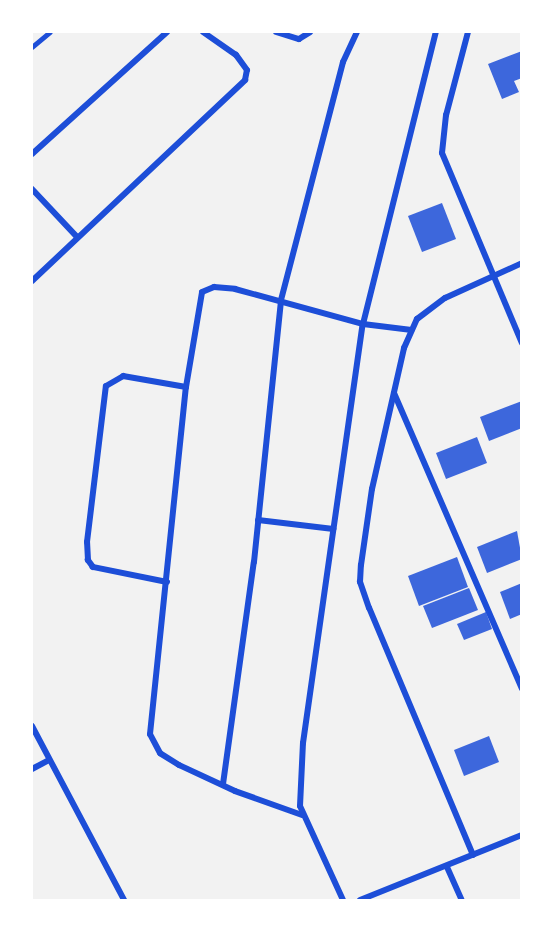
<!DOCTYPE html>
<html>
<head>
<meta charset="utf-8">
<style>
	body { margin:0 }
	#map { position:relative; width:553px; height:932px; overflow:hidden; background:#f2f2f2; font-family:Commissioner,sans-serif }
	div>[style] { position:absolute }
	.building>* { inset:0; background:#3d67dc }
	.service>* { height:4.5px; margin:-2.25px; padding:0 2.25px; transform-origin:2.25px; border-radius:2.25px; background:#1d4ed8 }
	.minor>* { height:6px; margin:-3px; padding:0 3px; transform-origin:3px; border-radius:3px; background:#1d4ed8 }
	span { translate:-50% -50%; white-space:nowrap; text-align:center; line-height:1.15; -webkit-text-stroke:5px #fff; paint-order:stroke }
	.frame { position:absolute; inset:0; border:33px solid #fff; pointer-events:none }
</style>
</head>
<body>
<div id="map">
	<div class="building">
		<div style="clip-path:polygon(522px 51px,522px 78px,514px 81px,519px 92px,502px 99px,488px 64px)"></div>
		<div style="clip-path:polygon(442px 203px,456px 239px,422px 252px,408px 216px)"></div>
		<div style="clip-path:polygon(522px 401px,522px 428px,489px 441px,480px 417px)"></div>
		<div style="clip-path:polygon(477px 437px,487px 463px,446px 479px,436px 453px)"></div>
		<div style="clip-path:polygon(517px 531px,522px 559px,487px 573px,477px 547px)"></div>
		<div style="clip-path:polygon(457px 557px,468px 587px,419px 606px,408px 576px)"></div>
		<div style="clip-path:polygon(522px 583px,522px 614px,510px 619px,500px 592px)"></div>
		<div style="clip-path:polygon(469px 588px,478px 610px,432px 628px,423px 606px)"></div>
		<div style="clip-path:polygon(486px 612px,492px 629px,464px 640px,457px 624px)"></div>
		<div style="clip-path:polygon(489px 736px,499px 762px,464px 776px,454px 750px)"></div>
	</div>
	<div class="service">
		<div style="left:32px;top:47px;width:23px;rotate:-40deg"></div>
	</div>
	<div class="minor">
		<div style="left:276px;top:32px;width:24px;rotate:17deg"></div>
		<div style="left:299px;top:39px;width:13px;rotate:-32deg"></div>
		<div style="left:468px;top:32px;width:86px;rotate:104.8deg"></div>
		<div style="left:446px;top:115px;width:38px;rotate:96deg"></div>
		<div style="left:442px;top:153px;width:206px;rotate:67.2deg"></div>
		<div style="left:32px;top:154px;width:182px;rotate:-42.1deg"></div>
		<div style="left:32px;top:189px;width:66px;rotate:46.8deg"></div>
		<div style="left:32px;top:281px;width:293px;rotate:-43.3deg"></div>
		<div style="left:245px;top:80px;width:10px;rotate:-79deg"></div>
		<div style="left:247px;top:70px;width:19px;rotate:-126deg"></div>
		<div style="left:236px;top:55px;width:40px;rotate:-145.1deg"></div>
		<div style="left:394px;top:393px;width:322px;rotate:66.6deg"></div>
		<div style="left:258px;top:520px;width:76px;rotate:6.8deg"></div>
		<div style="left:167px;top:582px;width:76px;rotate:-168.5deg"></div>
		<div style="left:93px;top:567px;width:9px;rotate:-126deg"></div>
		<div style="left:88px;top:560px;width:18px;rotate:-93deg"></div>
		<div style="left:87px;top:542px;width:157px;rotate:-83.1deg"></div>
		<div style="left:106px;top:386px;width:20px;rotate:-30deg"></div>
		<div style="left:123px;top:376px;width:64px;rotate:9.9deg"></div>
		<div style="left:32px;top:726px;width:197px;rotate:62.1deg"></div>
		<div style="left:32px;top:769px;width:19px;rotate:-28deg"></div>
		<div style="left:223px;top:784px;width:224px;rotate:-82.1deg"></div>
		<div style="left:254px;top:562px;width:263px;rotate:-84.1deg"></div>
		<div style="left:281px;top:300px;width:246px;rotate:-75.4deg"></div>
		<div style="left:343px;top:62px;width:33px;rotate:-65deg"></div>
		<div style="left:302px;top:815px;width:71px;rotate:-160.3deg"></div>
		<div style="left:235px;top:791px;width:62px;rotate:-155.1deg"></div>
		<div style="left:179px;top:765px;width:22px;rotate:-148deg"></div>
		<div style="left:160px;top:753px;width:21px;rotate:-118deg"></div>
		<div style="left:150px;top:734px;width:349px;rotate:-84.1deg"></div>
		<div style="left:186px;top:387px;width:96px;rotate:-80.4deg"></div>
		<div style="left:202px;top:292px;width:13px;rotate:-23deg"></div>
		<div style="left:214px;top:287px;width:21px;rotate:5deg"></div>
		<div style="left:235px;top:289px;width:133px;rotate:15.3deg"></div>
		<div style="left:363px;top:324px;width:301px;rotate:-76deg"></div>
		<div style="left:473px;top:855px;width:268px;rotate:-112.8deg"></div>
		<div style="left:369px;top:608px;width:28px;rotate:-109deg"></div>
		<div style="left:360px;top:582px;width:17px;rotate:-87deg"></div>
		<div style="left:361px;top:565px;width:77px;rotate:-81.8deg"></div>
		<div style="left:372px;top:489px;width:145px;rotate:-77.2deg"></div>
		<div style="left:404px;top:348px;width:32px;rotate:-66deg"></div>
		<div style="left:417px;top:319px;width:35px;rotate:-37deg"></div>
		<div style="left:445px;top:298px;width:85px;rotate:-24.4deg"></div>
		<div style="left:447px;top:867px;width:36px;rotate:66deg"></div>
		<div style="left:343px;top:900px;width:103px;rotate:-114.6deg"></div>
		<div style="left:300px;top:806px;width:63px;rotate:-87.3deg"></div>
		<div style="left:303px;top:743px;width:423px;rotate:-81.9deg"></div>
		<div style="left:363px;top:324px;width:49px;rotate:7deg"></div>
		<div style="left:360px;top:900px;width:175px;rotate:-21.9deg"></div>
	</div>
	<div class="frame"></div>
</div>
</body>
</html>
